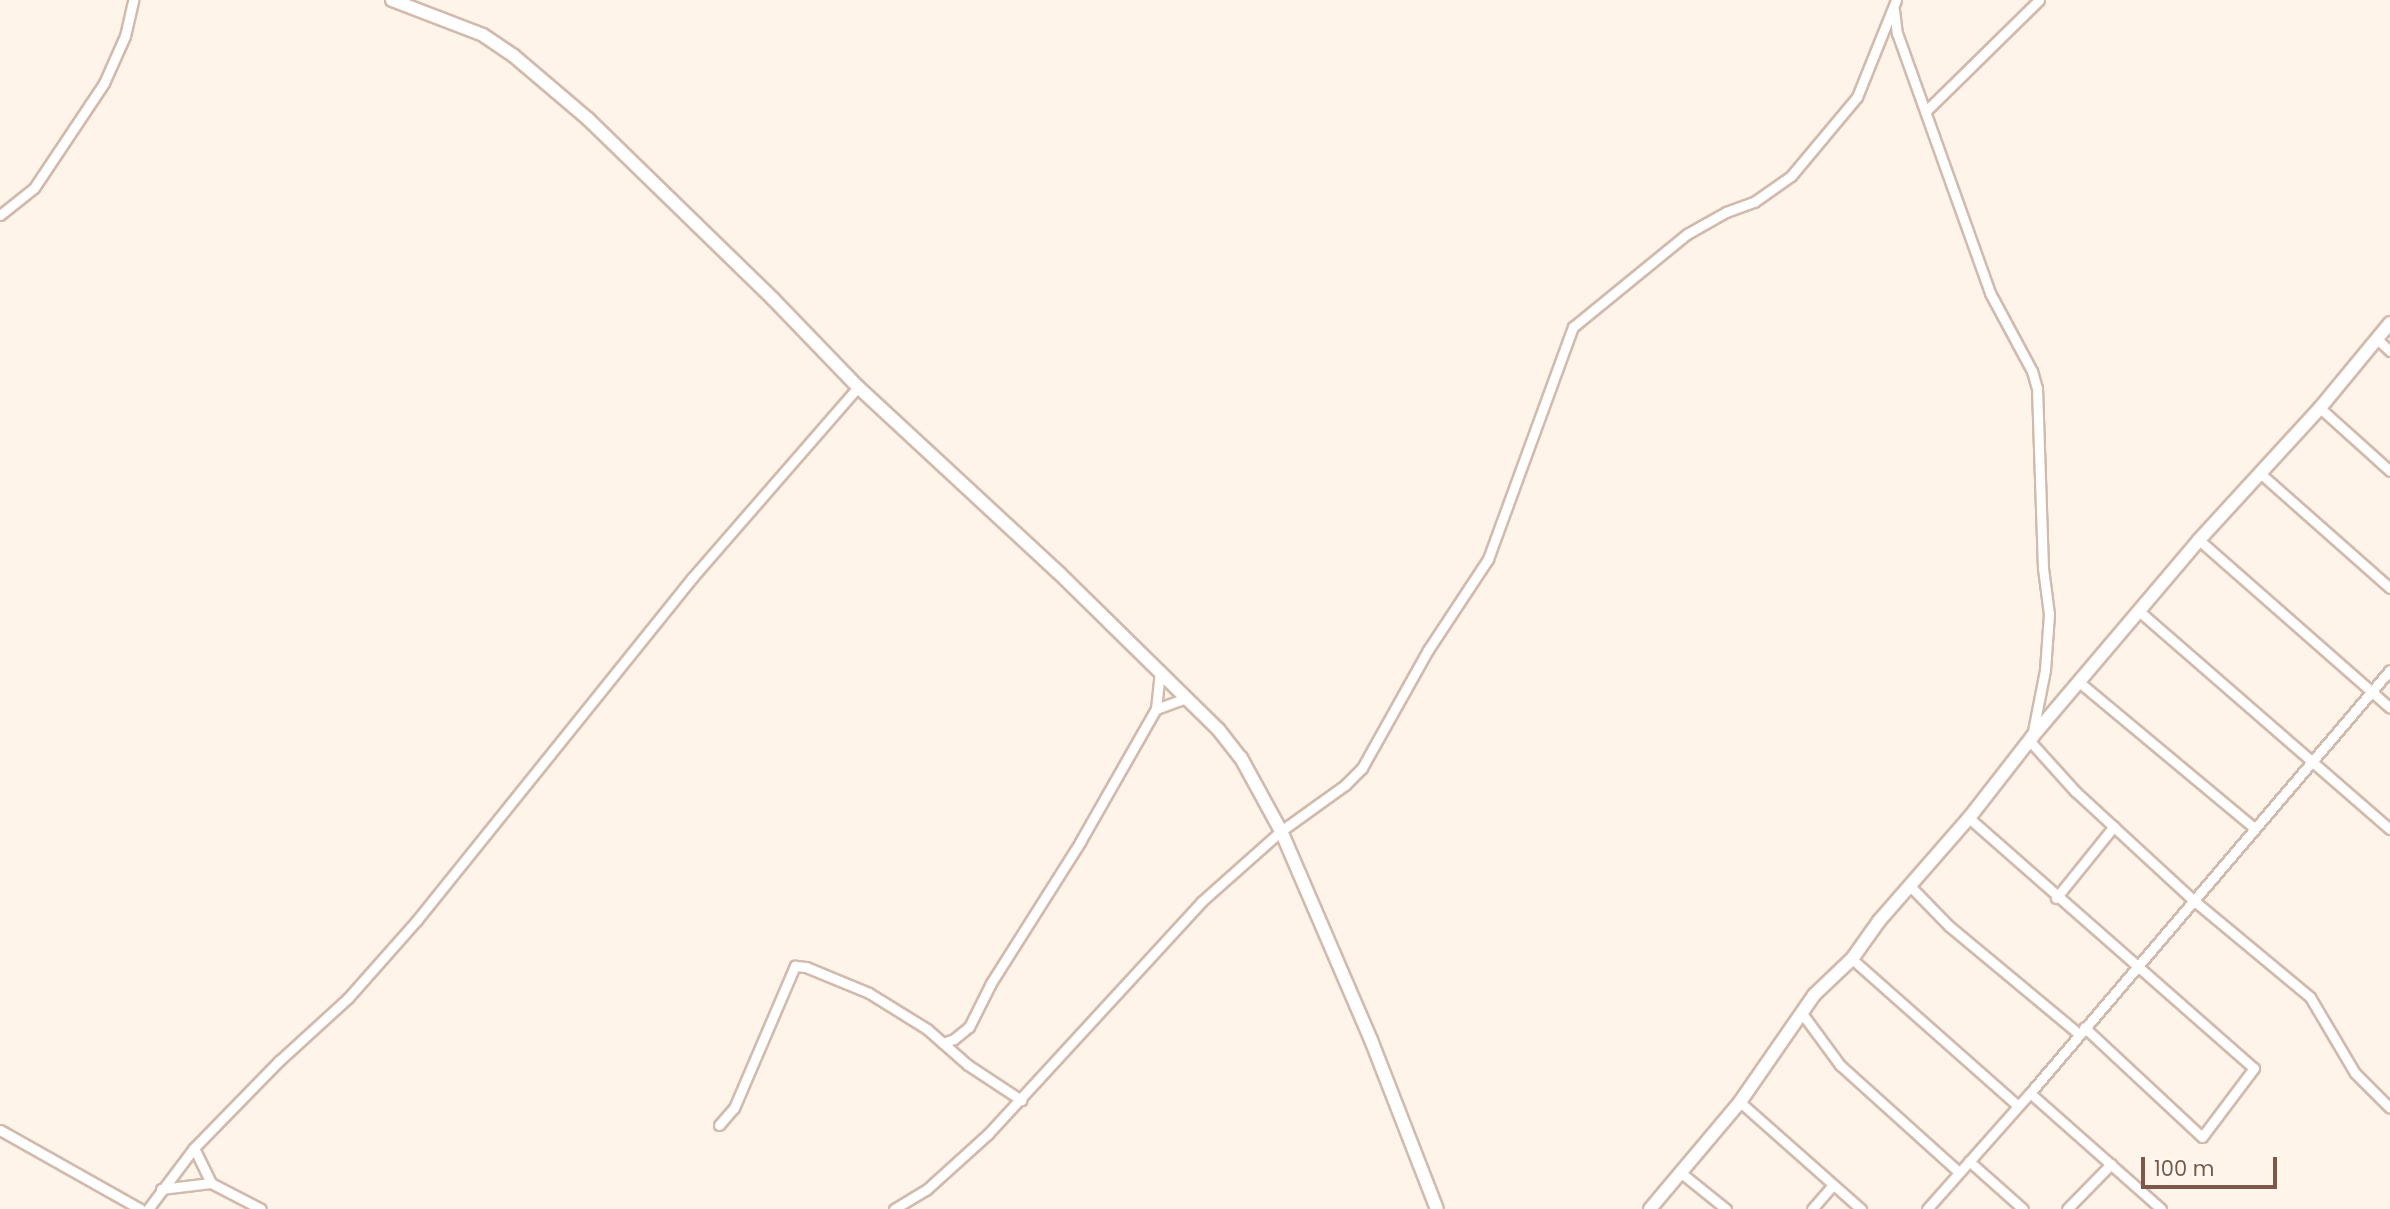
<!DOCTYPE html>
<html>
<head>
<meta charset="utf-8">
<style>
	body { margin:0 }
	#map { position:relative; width:2390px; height:1209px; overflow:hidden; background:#fef4e9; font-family:Poppins,sans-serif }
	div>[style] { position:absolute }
	.roads { filter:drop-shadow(2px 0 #d2baac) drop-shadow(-2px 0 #d2baac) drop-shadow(0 2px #d2baac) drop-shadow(0 -2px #d2baac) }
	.street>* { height:9px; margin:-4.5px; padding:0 4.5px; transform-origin:4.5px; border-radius:4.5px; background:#fff }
	.secondary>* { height:12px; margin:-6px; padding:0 6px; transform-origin:6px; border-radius:6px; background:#fff }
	span { translate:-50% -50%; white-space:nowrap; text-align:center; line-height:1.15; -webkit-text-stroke:5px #fff8f0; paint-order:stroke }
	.scale { position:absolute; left:2141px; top:1157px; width:136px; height:32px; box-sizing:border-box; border:4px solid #7b5849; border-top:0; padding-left:9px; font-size:21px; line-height:24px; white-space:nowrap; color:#7b5849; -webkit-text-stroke:5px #fff8f0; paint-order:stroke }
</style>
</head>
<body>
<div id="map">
	<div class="roads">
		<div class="street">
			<div style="left:1894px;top:10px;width:23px;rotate:83deg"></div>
			<div style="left:1897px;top:33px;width:276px;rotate:70.3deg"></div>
			<div style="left:1990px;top:293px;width:89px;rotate:61.7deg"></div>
			<div style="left:2032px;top:371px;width:18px;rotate:74deg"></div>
			<div style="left:2037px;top:388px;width:180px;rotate:88.1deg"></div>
			<div style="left:2043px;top:568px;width:46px;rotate:82.6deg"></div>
			<div style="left:2049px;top:614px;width:56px;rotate:94.1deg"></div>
			<div style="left:2045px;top:670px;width:67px;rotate:101.1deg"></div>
			<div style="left:1927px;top:110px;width:157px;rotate:-44.5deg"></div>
			<div style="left:0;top:215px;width:43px;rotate:-38.5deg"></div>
			<div style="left:34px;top:188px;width:126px;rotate:-56.3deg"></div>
			<div style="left:104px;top:83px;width:51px;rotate:-65.9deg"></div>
			<div style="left:125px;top:36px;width:37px;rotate:-77deg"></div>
			<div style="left:2377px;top:339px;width:18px;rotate:43deg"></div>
			<div style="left:2320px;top:408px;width:94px;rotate:42deg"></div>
			<div style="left:2261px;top:474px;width:172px;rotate:41.5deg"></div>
			<div style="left:2199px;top:540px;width:254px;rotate:41.3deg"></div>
			<div style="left:2140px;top:612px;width:331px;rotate:41deg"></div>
			<div style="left:2079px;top:682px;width:226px;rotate:39.8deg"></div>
			<div style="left:1156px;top:709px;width:38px;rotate:-84deg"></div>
			<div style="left:2029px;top:740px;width:69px;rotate:48deg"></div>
			<div style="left:2075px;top:791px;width:159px;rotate:42.7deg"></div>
			<div style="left:2192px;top:899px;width:153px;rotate:39.7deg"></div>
			<div style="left:2310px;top:997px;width:88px;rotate:59.4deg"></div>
			<div style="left:2355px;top:1073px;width:49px;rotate:45deg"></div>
			<div style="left:1969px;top:818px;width:379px;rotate:41.3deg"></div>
			<div style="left:2254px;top:1068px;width:86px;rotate:127deg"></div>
			<div style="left:2202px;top:1137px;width:161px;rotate:-137deg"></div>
			<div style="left:1910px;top:886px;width:56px;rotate:45.7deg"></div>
			<div style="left:1949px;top:926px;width:169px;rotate:39.7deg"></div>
			<div style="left:2056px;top:898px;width:92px;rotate:-51.1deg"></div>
			<div style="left:1852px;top:959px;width:222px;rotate:41.5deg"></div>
			<div style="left:1801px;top:1012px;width:66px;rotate:53.7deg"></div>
			<div style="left:1840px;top:1065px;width:160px;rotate:42deg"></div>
			<div style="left:943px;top:1043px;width:12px;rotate:-20deg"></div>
			<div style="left:954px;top:1039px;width:19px;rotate:-39deg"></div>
			<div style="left:969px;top:1027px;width:49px;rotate:-63.4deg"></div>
			<div style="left:991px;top:983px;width:167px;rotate:-57.7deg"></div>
			<div style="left:1080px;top:842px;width:153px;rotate:-60.3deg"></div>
			<div style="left:1156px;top:709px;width:33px;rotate:-20deg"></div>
			<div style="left:2030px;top:1093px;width:175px;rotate:41.5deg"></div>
			<div style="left:1740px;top:1102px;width:162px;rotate:41.5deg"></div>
			<div style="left:719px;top:1125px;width:23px;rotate:-49deg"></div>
			<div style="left:734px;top:1108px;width:155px;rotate:-66.8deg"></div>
			<div style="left:795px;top:966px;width:11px;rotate:5deg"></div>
			<div style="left:806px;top:967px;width:68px;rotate:22.4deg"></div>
			<div style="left:869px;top:993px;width:68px;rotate:31.8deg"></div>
			<div style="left:927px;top:1029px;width:55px;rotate:41.3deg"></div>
			<div style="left:968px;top:1065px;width:64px;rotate:33.4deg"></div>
			<div style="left:0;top:1130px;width:161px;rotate:29.4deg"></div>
			<div style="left:194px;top:1148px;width:39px;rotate:64deg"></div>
			<div style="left:1969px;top:1161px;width:72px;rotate:41.6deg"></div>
			<div style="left:1680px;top:1172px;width:59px;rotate:38.8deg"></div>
			<div style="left:161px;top:1189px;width:50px;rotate:-6.8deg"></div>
			<div style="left:211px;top:1183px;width:56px;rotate:27.5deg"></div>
			<div style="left:148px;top:1209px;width:76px;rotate:-53deg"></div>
			<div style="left:194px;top:1148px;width:122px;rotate:-45.7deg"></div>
			<div style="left:279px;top:1061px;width:93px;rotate:-42.4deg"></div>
			<div style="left:348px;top:998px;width:104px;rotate:-48.5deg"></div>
			<div style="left:417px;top:920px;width:439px;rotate:-51.2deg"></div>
			<div style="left:692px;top:578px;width:253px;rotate:-49deg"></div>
			<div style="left:894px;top:1209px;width:37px;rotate:-31deg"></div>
			<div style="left:926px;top:1190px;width:84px;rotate:-42.1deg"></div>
			<div style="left:988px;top:1134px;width:315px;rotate:-47.4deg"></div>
			<div style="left:1201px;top:902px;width:107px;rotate:-41.6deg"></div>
			<div style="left:1281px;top:831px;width:79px;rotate:-35.7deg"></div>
			<div style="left:1345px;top:785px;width:24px;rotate:-45deg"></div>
			<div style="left:1362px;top:768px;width:135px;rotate:-60.8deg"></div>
			<div style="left:1428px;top:650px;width:109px;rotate:-56.6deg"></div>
			<div style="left:1488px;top:559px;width:247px;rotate:-69.9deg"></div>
			<div style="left:1573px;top:327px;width:147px;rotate:-39.2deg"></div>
			<div style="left:1687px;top:234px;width:45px;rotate:-29.4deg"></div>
			<div style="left:1726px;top:212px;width:30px;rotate:-20deg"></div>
			<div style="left:1754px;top:202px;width:45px;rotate:-35.1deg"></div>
			<div style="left:1791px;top:176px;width:103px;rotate:-50.1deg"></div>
			<div style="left:1857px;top:97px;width:105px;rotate:-68.1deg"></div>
			<div style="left:1812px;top:1209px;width:32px;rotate:-49deg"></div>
			<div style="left:1927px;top:1209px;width:155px;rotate:-48.4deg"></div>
			<div style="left:2030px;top:1093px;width:555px;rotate:-49.6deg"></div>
			<div style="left:2067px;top:1209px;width:63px;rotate:-45.6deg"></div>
		</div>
		<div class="secondary">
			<div style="left:392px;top:0;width:97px;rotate:21deg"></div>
			<div style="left:483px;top:35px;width:37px;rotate:34deg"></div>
			<div style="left:514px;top:56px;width:97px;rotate:40.4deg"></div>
			<div style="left:588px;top:119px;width:258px;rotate:44.2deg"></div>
			<div style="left:773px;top:299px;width:122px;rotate:46deg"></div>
			<div style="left:858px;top:387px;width:274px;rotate:42.8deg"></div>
			<div style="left:1059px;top:573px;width:223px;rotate:44.5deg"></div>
			<div style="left:1218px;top:729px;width:37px;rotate:52deg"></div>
			<div style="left:1241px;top:758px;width:83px;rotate:61.3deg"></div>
			<div style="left:1281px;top:831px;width:228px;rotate:66.7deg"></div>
			<div style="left:1371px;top:1040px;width:181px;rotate:68.7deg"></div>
			<div style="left:1650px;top:1209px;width:140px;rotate:-49.9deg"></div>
			<div style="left:1740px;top:1102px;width:130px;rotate:-55.3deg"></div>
			<div style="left:1814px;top:995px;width:52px;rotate:-43.5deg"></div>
			<div style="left:1852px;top:959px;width:47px;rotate:-54.6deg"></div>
			<div style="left:1879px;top:921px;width:137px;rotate:-48.9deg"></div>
			<div style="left:1969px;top:818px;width:103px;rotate:-52.1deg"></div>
			<div style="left:2032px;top:737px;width:258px;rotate:-49.7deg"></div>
			<div style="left:2199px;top:540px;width:179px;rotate:-47.5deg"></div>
			<div style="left:2320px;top:408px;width:110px;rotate:-50.5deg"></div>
		</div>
	</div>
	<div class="scale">100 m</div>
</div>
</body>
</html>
